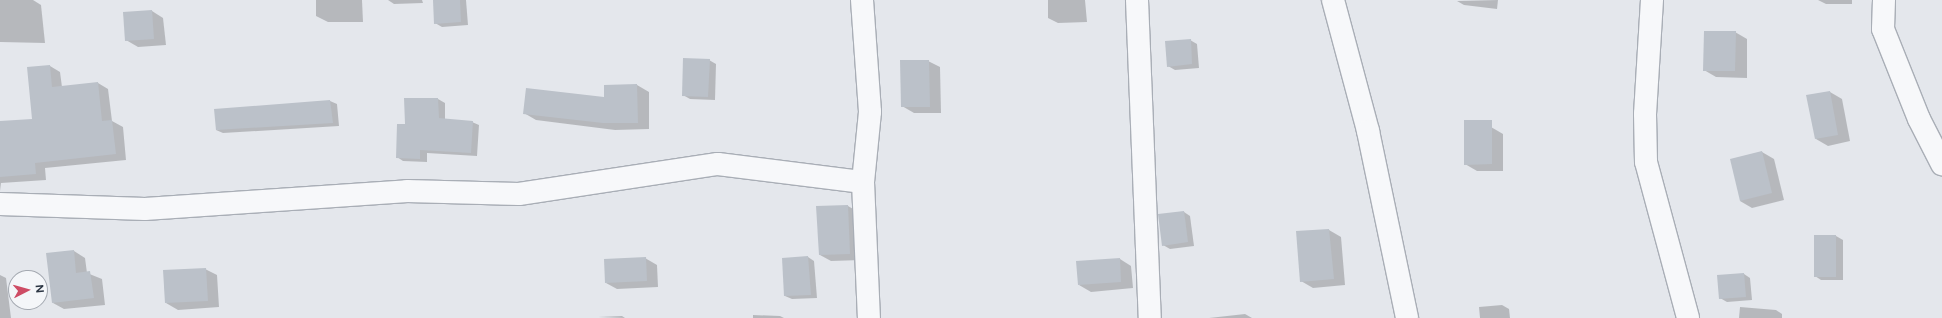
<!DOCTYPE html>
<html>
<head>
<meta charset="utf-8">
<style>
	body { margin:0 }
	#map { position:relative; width:1942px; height:318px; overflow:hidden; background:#e4e7ec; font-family:Figtree,sans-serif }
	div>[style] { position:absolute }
	.shadow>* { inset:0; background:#0003 }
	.building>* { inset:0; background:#bbc1c9 }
	.roads { filter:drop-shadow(1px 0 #a9aeb6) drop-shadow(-1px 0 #a9aeb6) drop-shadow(0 1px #a9aeb6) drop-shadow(0 -1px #a9aeb6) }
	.minor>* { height:22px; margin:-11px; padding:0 11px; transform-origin:11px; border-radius:11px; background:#f7f8fa }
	span { translate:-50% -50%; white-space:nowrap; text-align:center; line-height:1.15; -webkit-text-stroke:3.5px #f4f6f9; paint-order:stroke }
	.north { position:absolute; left:8px; top:270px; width:40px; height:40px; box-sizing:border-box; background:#f4f6f9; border:1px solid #a4a9b1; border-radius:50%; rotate:84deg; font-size:11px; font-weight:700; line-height:16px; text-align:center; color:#2c3644 }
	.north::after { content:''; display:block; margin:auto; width:14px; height:18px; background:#ce4c65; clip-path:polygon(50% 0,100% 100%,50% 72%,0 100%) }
</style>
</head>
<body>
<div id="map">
	<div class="shadow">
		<div style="clip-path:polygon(0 0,33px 0,41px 5px,45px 43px,0 42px)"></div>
		<div style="clip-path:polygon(316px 0,362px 0,363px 22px,328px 22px,316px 16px)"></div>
		<div style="clip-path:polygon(388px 0,422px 0,423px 3px,394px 4px)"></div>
		<div style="clip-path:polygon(434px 0,466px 0,468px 25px,442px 27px,435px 23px)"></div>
		<div style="clip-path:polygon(1048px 0,1085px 0,1087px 22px,1058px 23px,1048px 18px)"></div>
		<div style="clip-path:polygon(1498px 0,1497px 9px,1464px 5px,1457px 1px)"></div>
		<div style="clip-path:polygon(1818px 0,1852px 0,1852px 4px,1826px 4px)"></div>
		<div style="clip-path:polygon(152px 11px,163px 18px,166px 45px,138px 47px,126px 40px)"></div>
		<div style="clip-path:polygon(1735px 32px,1747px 39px,1747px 78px,1716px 77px,1704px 70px)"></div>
		<div style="clip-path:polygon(1190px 40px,1197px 44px,1199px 68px,1175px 70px,1168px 66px)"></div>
		<div style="clip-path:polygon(709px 60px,716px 64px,715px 100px,690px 99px,683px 95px)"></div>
		<div style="clip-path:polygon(928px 61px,940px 67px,941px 113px,914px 113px,902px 106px)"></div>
		<div style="clip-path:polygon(50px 66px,60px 72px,62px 87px,98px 83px,108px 89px,112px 121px,123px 127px,126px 160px,45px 168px,46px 180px,1px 183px,0 191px,0 122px,33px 120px)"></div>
		<div style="clip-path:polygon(637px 85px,649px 92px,649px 129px,615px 130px,536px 120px,524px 113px,605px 98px,605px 86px)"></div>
		<div style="clip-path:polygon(1830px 92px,1842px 99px,1850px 141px,1828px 146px,1816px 139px)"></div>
		<div style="clip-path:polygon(438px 99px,445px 103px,445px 120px,472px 122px,479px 125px,477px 156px,427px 153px,427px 162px,403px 161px,397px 157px)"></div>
		<div style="clip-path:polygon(330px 101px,337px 104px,339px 126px,223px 133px,216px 130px)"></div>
		<div style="clip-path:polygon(1491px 127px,1503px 134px,1503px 171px,1477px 171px,1465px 164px)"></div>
		<div style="clip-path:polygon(1762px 152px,1774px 159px,1784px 200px,1752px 208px,1740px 201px)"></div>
		<div style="clip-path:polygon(848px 206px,860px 213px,862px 260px,831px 261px,820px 255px)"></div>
		<div style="clip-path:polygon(1184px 212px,1190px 216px,1194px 246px,1170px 249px,1163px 245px)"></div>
		<div style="clip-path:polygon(1329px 230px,1341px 237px,1345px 285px,1313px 288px,1301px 281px)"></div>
		<div style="clip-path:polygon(1815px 236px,1836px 236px,1843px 240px,1843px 280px,1821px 280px,1815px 276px)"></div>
		<div style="clip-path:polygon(74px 251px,85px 258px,87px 273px,102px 279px,105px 305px,64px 309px,53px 303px)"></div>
		<div style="clip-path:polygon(808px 257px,814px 261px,817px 298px,792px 299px,785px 296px)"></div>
		<div style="clip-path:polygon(645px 258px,657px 265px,658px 287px,617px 289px,606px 283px)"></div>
		<div style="clip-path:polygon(1120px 259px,1131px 266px,1133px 288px,1091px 292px,1079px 285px)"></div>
		<div style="clip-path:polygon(205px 269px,217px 275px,219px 307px,178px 310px,166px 303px)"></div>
		<div style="clip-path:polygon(1744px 274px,1750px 278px,1752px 300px,1727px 302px,1720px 298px)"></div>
		<div style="clip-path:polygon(0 275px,6px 278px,11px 318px,0 318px)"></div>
		<div style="clip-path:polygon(1502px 305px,1509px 309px,1510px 318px,1480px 318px,1479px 307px)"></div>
		<div style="clip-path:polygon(1740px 307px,1776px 310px,1782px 314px,1782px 318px,1739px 318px)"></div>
		<div style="clip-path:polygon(1245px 314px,1252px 318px,1209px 318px)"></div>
		<div style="clip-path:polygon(753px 315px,780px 316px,784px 318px,753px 318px)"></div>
		<div style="clip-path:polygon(622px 316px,625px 318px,598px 317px)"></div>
	</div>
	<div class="building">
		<div style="clip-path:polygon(433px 0,460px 0,461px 22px,434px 24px)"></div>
		<div style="clip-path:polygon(152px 10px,154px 39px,125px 41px,123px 12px)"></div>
		<div style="clip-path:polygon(1704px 31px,1736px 31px,1735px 71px,1703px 71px)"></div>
		<div style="clip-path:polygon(1191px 39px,1192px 64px,1167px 67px,1165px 41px)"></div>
		<div style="clip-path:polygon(683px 58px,710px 59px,708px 97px,682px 96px)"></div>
		<div style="clip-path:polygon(900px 60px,929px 60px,930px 107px,901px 107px)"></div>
		<div style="clip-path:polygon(50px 65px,52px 87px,98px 82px,102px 121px,112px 120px,116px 154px,35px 163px,36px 174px,0 177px,0 121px,32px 119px,27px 67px)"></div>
		<div style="clip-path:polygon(637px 84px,638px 123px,603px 123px,523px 114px,526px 88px,604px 97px,604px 85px)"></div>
		<div style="clip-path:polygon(1830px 91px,1838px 135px,1815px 139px,1806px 95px)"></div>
		<div style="clip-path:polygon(404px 98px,438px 98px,439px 118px,473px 121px,471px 153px,420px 150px,420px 159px,396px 158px,397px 124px,405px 124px)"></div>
		<div style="clip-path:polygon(330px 100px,333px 123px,216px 130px,214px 109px)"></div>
		<div style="clip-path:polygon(1464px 120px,1492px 120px,1492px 164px,1464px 165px)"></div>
		<div style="clip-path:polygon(1762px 151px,1772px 193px,1740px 201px,1730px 159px)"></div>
		<div style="clip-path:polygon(848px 205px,850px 254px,819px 255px,816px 206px)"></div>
		<div style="clip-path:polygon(1184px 211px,1188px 242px,1162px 246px,1158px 214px)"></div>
		<div style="clip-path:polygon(1329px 229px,1334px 279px,1300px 282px,1296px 231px)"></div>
		<div style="clip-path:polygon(1814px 235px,1836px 235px,1836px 277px,1814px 277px)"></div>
		<div style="clip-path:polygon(74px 250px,76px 273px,90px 271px,94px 298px,52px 303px,46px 253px)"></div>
		<div style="clip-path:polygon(808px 256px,811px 295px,784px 296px,782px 258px)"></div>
		<div style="clip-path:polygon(646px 257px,647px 281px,605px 283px,604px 259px)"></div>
		<div style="clip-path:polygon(1120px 258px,1121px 282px,1078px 285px,1076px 261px)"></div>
		<div style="clip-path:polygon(206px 268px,208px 301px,165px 303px,163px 270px)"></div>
		<div style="clip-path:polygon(1744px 273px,1746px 297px,1719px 299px,1717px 275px)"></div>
	</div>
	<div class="roads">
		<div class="minor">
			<div style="left:862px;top:0;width:112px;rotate:85.9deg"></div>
			<div style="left:870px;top:112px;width:70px;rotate:95.7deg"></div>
			<div style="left:863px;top:182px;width:136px;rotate:87.5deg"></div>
			<div style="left:1137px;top:0;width:318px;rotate:87.7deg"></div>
			<div style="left:1333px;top:0;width:136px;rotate:75deg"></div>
			<div style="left:1368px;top:131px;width:191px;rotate:78.2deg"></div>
			<div style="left:1652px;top:0;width:114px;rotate:93.5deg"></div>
			<div style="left:1645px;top:114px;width:48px;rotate:88.8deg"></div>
			<div style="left:1646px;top:162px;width:162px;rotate:74.9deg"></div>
			<div style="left:1884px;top:0;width:29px;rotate:92deg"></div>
			<div style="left:1883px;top:29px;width:97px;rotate:68.2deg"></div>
			<div style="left:1919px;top:119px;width:51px;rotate:62.9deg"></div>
			<div style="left:0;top:204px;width:145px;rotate:2deg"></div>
			<div style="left:145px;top:209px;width:263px;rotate:-3.9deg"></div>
			<div style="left:407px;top:191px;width:112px;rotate:1.5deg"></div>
			<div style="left:519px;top:194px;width:201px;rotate:-8.6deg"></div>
			<div style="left:718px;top:164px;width:146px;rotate:7.1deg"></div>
		</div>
	</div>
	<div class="north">N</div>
</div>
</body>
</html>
